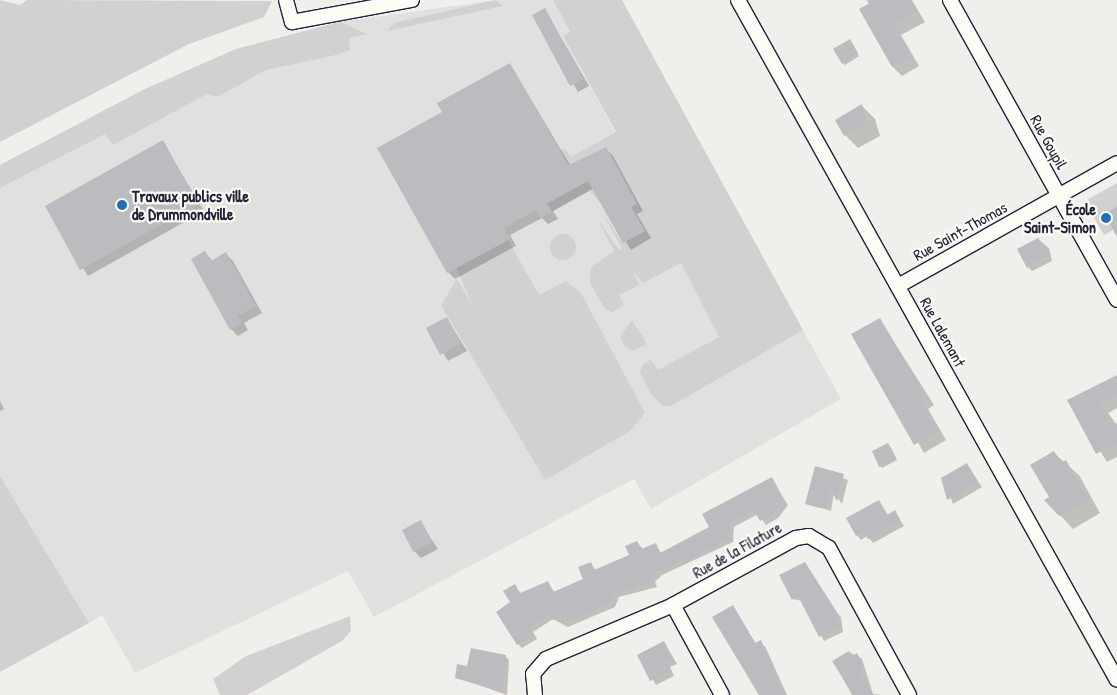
<!DOCTYPE html>
<html>
<head>
<meta charset="utf-8">
<style>
	body { margin:0 }
	#map { position:relative; width:1117px; height:695px; overflow:hidden; background:#f0efec; font-family:"Patrick Hand",sans-serif }
	div>[style] { position:absolute }
	.built>* { inset:0; background:#e0e0df }
	.green>* { inset:0; background:#d2d1d1 }
	.round { border-radius:50% }
	.shadow>* { inset:0; background:#0003 }
	.building>* { inset:0; background:#bcbcc0 }
	.roads { filter:drop-shadow(1px 0 #22223b) drop-shadow(-1px 0 #22223b) drop-shadow(0 1px #22223b) drop-shadow(0 -1px #22223b) }
	.minor>* { height:14px; margin:-7px; padding:0 7px; transform-origin:7px; border-radius:7px; background:#fdfcf7 }
	.dots>* { width:14px; height:14px; translate:-50% -50%; box-sizing:border-box; border:2px solid #fdfcf7; border-radius:50% }
	span { translate:-50% -50%; white-space:nowrap; text-align:center; line-height:1.15; -webkit-text-stroke:4.5px #fdfcf7; paint-order:stroke }
	.street-label { font-size:16px; color:#22223b }
	.poi-label { font-size:16px; color:#22223b; font-weight:700 }
	.left { translate:0 -50%; text-align:left }
	.right { translate:-100% -50%; text-align:right }
</style>
</head>
<body>
<div id="map">
	<div class="built">
		<div style="clip-path:polygon(496px 0,553px 0,570px 33px,563px 36px,626px 152px,799px 323px,841px 399px,651px 509px,634px 479px,374px 617px,348px 571px,135px 673px,102px 615px,89px 623px,0 476px,0 165px,143px 90px,236px 49px,340px 22px)"></div>
	</div>
	<div class="green">
		<div style="clip-path:polygon(0 0,20px 5px,27px 0,272px 1px,264px 17px,189px 44px,0 142px)"></div>
		<div style="clip-path:polygon(495px 0,503px 6px,387px 31px,394px 23px)"></div>
		<div style="clip-path:polygon(553px 0,622px 0,803px 330px,671px 406px,663px 406px,651px 394px,640px 373px,642px 365px,651px 359px,658px 370px,719px 337px,681px 263px,643px 283px,633px 272px,639px 285px,619px 295px,624px 305px,612px 312px,605px 309px,590px 283px,591px 267px,614px 251px,597px 218px,619px 250px,622px 248px,600px 209px,623px 243px,644px 231px,631px 207px,637px 204px,606px 147px,568px 165px,560px 150px,564px 148px,571px 157px,616px 132px,563px 36px,570px 32px)"></div>
		<div style="clip-path:polygon(340px 22px,367px 34px,349px 38px,350px 50px,340px 54px,266px 70px,217px 97px,207px 94px,113px 145px,105px 134px,0 188px,0 165px,143px 90px,236px 49px)"></div>
		<div style="clip-path:polygon(588px 181px,600px 202px,590px 191px,552px 212px,547px 204px)"></div>
		<div style="clip-path:polygon(1117px 183px,1117px 206px,1104px 214px,1113px 230px,1104px 235px,1085px 201px)"></div>
		<div class="round" style="left:550px;top:234px;width:26px;height:26px"></div>
		<div style="clip-path:polygon(508px 240px,539px 295px,566px 281px,581px 293px,645px 413px,630px 431px,545px 480px,441px 305px,457px 279px,475px 310px,456px 268px)"></div>
		<div style="clip-path:polygon(632px 320px,647px 344px,633px 351px,625px 347px,620px 336px)"></div>
		<div style="clip-path:polygon(0 476px,89px 623px,0 672px)"></div>
		<div style="clip-path:polygon(350px 616px,351px 631px,342px 641px,247px 695px,220px 695px,213px 679px,246px 656px)"></div>
	</div>
	<div class="shadow">
		<div style="clip-path:polygon(867px 0,912px 0,925px 22px,901px 35px,919px 66px,902px 76px,893px 67px)"></div>
		<div style="clip-path:polygon(545px 10px,589px 86px,578px 92px,534px 16px)"></div>
		<div style="clip-path:polygon(851px 43px,859px 56px,845px 65px,843px 63px)"></div>
		<div style="clip-path:polygon(510px 64px,570px 165px,606px 149px,613px 156px,643px 211px,637px 214px,651px 238px,631px 250px,594px 188px,553px 211px,558px 219px,548px 224px,542px 218px,510px 235px,516px 246px,455px 279px,448px 272px,443px 112px)"></div>
		<div style="clip-path:polygon(862px 106px,875px 119px,880px 136px,858px 148px,845px 135px)"></div>
		<div style="clip-path:polygon(162px 141px,204px 211px,88px 276px,46px 207px)"></div>
		<div style="clip-path:polygon(1038px 239px,1049px 248px,1052px 261px,1032px 271px,1028px 267px)"></div>
		<div style="clip-path:polygon(205px 253px,213px 261px,226px 254px,233px 261px,262px 313px,244px 323px,248px 330px,238px 336px,231px 329px)"></div>
		<div style="clip-path:polygon(880px 320px,934px 405px,928px 409px,946px 440px,924px 453px,907px 423px)"></div>
		<div style="clip-path:polygon(452px 327px,467px 351px,448px 361px,428px 328px)"></div>
		<div style="clip-path:polygon(1117px 384px,1117px 408px,1108px 413px,1117px 425px,1117px 457px,1107px 462px,1069px 401px)"></div>
		<div style="clip-path:polygon(0 401px,4px 409px,0 411px)"></div>
		<div style="clip-path:polygon(890px 446px,897px 460px,882px 468px,880px 466px)"></div>
		<div style="clip-path:polygon(1054px 453px,1079px 475px,1100px 513px,1073px 529px,1046px 500px,1050px 498px)"></div>
		<div style="clip-path:polygon(967px 465px,982px 487px,953px 504px,943px 479px)"></div>
		<div style="clip-path:polygon(816px 468px,848px 480px,842px 504px,834px 493px,831px 511px,806px 503px)"></div>
		<div style="clip-path:polygon(771px 479px,788px 505px,778px 518px,766px 525px,758px 514px,734px 527px,733px 542px,662px 575px,655px 582px,657px 587px,619px 597px,615px 607px,568px 627px,553px 619px,533px 632px,537px 639px,522px 648px,518px 644px,512px 603px,514px 585px,521px 594px,548px 583px,555px 593px,585px 580px,591px 564px,596px 570px,631px 556px,637px 542px,643px 549px,655px 544px,662px 554px,710px 528px)"></div>
		<div style="clip-path:polygon(879px 501px,888px 515px,894px 512px,904px 526px,873px 543px,867px 536px,861px 540px,857px 535px)"></div>
		<div style="clip-path:polygon(420px 522px,438px 549px,421px 558px,414px 551px)"></div>
		<div style="clip-path:polygon(805px 563px,831px 608px,841px 617px,843px 632px,824px 641px,802px 601px,793px 599px)"></div>
		<div style="clip-path:polygon(733px 606px,756px 644px,765px 646px,787px 695px,759px 695px,714px 617px)"></div>
		<div style="clip-path:polygon(664px 642px,677px 664px,670px 667px,674px 676px,656px 685px,639px 655px)"></div>
		<div style="clip-path:polygon(849px 652px,862px 659px,873px 694px,882px 695px,852px 695px,833px 661px)"></div>
		<div style="clip-path:polygon(505px 656px,509px 660px,507px 695px,456px 677px,468px 668px)"></div>
	</div>
	<div class="building">
		<div style="clip-path:polygon(876px 0,910px 0,917px 12px,893px 25px,911px 57px,892px 67px,859px 9px)"></div>
		<div style="clip-path:polygon(545px 8px,583px 79px,570px 86px,532px 15px)"></div>
		<div style="clip-path:polygon(850px 39px,858px 53px,842px 64px,833px 49px)"></div>
		<div style="clip-path:polygon(510px 63px,568px 165px,606px 147px,637px 204px,631px 207px,645px 231px,623px 243px,588px 181px,547px 203px,552px 212px,540px 218px,536px 210px,504px 228px,510px 239px,447px 273px,377px 148px,442px 112px,437px 103px)"></div>
		<div style="clip-path:polygon(862px 104px,867px 123px,844px 136px,835px 120px)"></div>
		<div style="clip-path:polygon(163px 140px,198px 204px,80px 270px,45px 206px)"></div>
		<div style="clip-path:polygon(1117px 206px,1117px 237px,1104px 214px)"></div>
		<div style="clip-path:polygon(1038px 238px,1050px 253px,1027px 268px,1017px 249px)"></div>
		<div style="clip-path:polygon(205px 251px,211px 261px,226px 252px,256px 306px,238px 316px,242px 323px,230px 330px,191px 259px)"></div>
		<div style="clip-path:polygon(447px 317px,461px 344px,440px 355px,426px 328px)"></div>
		<div style="clip-path:polygon(880px 318px,926px 396px,920px 399px,938px 430px,914px 445px,851px 334px)"></div>
		<div style="clip-path:polygon(1117px 375px,1117px 394px,1099px 403px,1112px 426px,1117px 423px,1117px 443px,1096px 454px,1067px 400px)"></div>
		<div style="clip-path:polygon(888px 443px,896px 458px,879px 467px,872px 451px)"></div>
		<div style="clip-path:polygon(1054px 451px,1061px 463px,1066px 460px,1088px 500px,1059px 516px,1044px 500px,1049px 497px,1030px 465px)"></div>
		<div style="clip-path:polygon(967px 463px,978px 482px,947px 500px,941px 478px)"></div>
		<div style="clip-path:polygon(815px 466px,844px 474px,837px 501px,830px 489px,826px 507px,820px 508px,805px 504px)"></div>
		<div style="clip-path:polygon(772px 477px,784px 500px,773px 514px,760px 521px,754px 510px,730px 523px,729px 538px,685px 563px,683px 560px,658px 571px,652px 577px,654px 582px,615px 593px,611px 602px,562px 623px,560px 617px,552px 620px,550px 614px,529px 627px,534px 634px,517px 645px,496px 612px,510px 602px,503px 591px,515px 584px,520px 593px,548px 581px,553px 592px,583px 579px,578px 567px,591px 562px,594px 570px,629px 555px,625px 546px,637px 541px,641px 549px,656px 543px,660px 553px,709px 527px,702px 514px)"></div>
		<div style="clip-path:polygon(879px 500px,887px 515px,895px 510px,901px 521px,868px 539px,863px 532px,856px 536px,846px 518px)"></div>
		<div style="clip-path:polygon(421px 520px,432px 542px,413px 552px,402px 530px)"></div>
		<div style="clip-path:polygon(805px 562px,840px 617px,835px 619px,839px 627px,819px 637px,798px 596px,792px 600px,779px 575px)"></div>
		<div style="clip-path:polygon(733px 605px,755px 643px,761px 640px,784px 695px,759px 695px,724px 637px,712px 617px)"></div>
		<div style="clip-path:polygon(664px 641px,673px 659px,666px 662px,671px 671px,650px 681px,637px 655px)"></div>
		<div style="clip-path:polygon(471px 648px,506px 655px,503px 692px,455px 678px,457px 664px,467px 666px)"></div>
		<div style="clip-path:polygon(849px 651px,852px 656px,857px 653px,863px 664px,861px 674px,873px 695px,854px 695px,832px 661px)"></div>
	</div>
	<div class="roads">
		<div class="minor">
			<div style="left:286px;top:0;width:23px;rotate:75deg"></div>
			<div style="left:292px;top:22px;width:122px;rotate:-10.4deg"></div>
			<div style="left:738px;top:0;width:778px;rotate:60.87deg"></div>
			<div style="left:950px;top:0;width:343px;rotate:60.9deg"></div>
			<div style="left:898px;top:286px;width:251px;rotate:-29.3deg"></div>
			<div style="left:673px;top:605px;width:102px;rotate:61.4deg"></div>
			<div style="left:535px;top:695px;width:21px;rotate:-95deg"></div>
			<div style="left:533px;top:674px;width:20px;rotate:-49deg"></div>
			<div style="left:546px;top:659px;width:138px;rotate:-23deg"></div>
			<div style="left:673px;top:605px;width:140px;rotate:-28.6deg"></div>
			<div style="left:796px;top:538px;width:13px;rotate:-9deg"></div>
			<div style="left:809px;top:536px;width:23px;rotate:31deg"></div>
			<div style="left:829px;top:548px;width:167px;rotate:61.4deg"></div>
		</div>
	</div>
	<div class="dots">
		<div style="left:122px;top:205px;background:#1f6fb2"></div>
		<div style="left:1106px;top:218px;background:#1f6fb2"></div>
	</div>
	<div class="street-label">
		<span style="left:1049px;top:142px;rotate:61deg">Rue Goupil</span>
		<span style="left:960px;top:231px;rotate:-29deg">Rue Saint-Thomas</span>
		<span style="left:943px;top:332px;rotate:61deg">Rue Lalemant</span>
		<span style="left:737px;top:550px;rotate:-29deg">Rue de la Filature</span>
	</div>
	<div class="poi-label">
		<span class="left" style="left:132px;top:205px">Travaux publics ville<br>de Drummondville</span>
		<span class="right" style="left:1096px;top:218px">École<br>Saint-Simon</span>
	</div>
</div>
</body>
</html>
